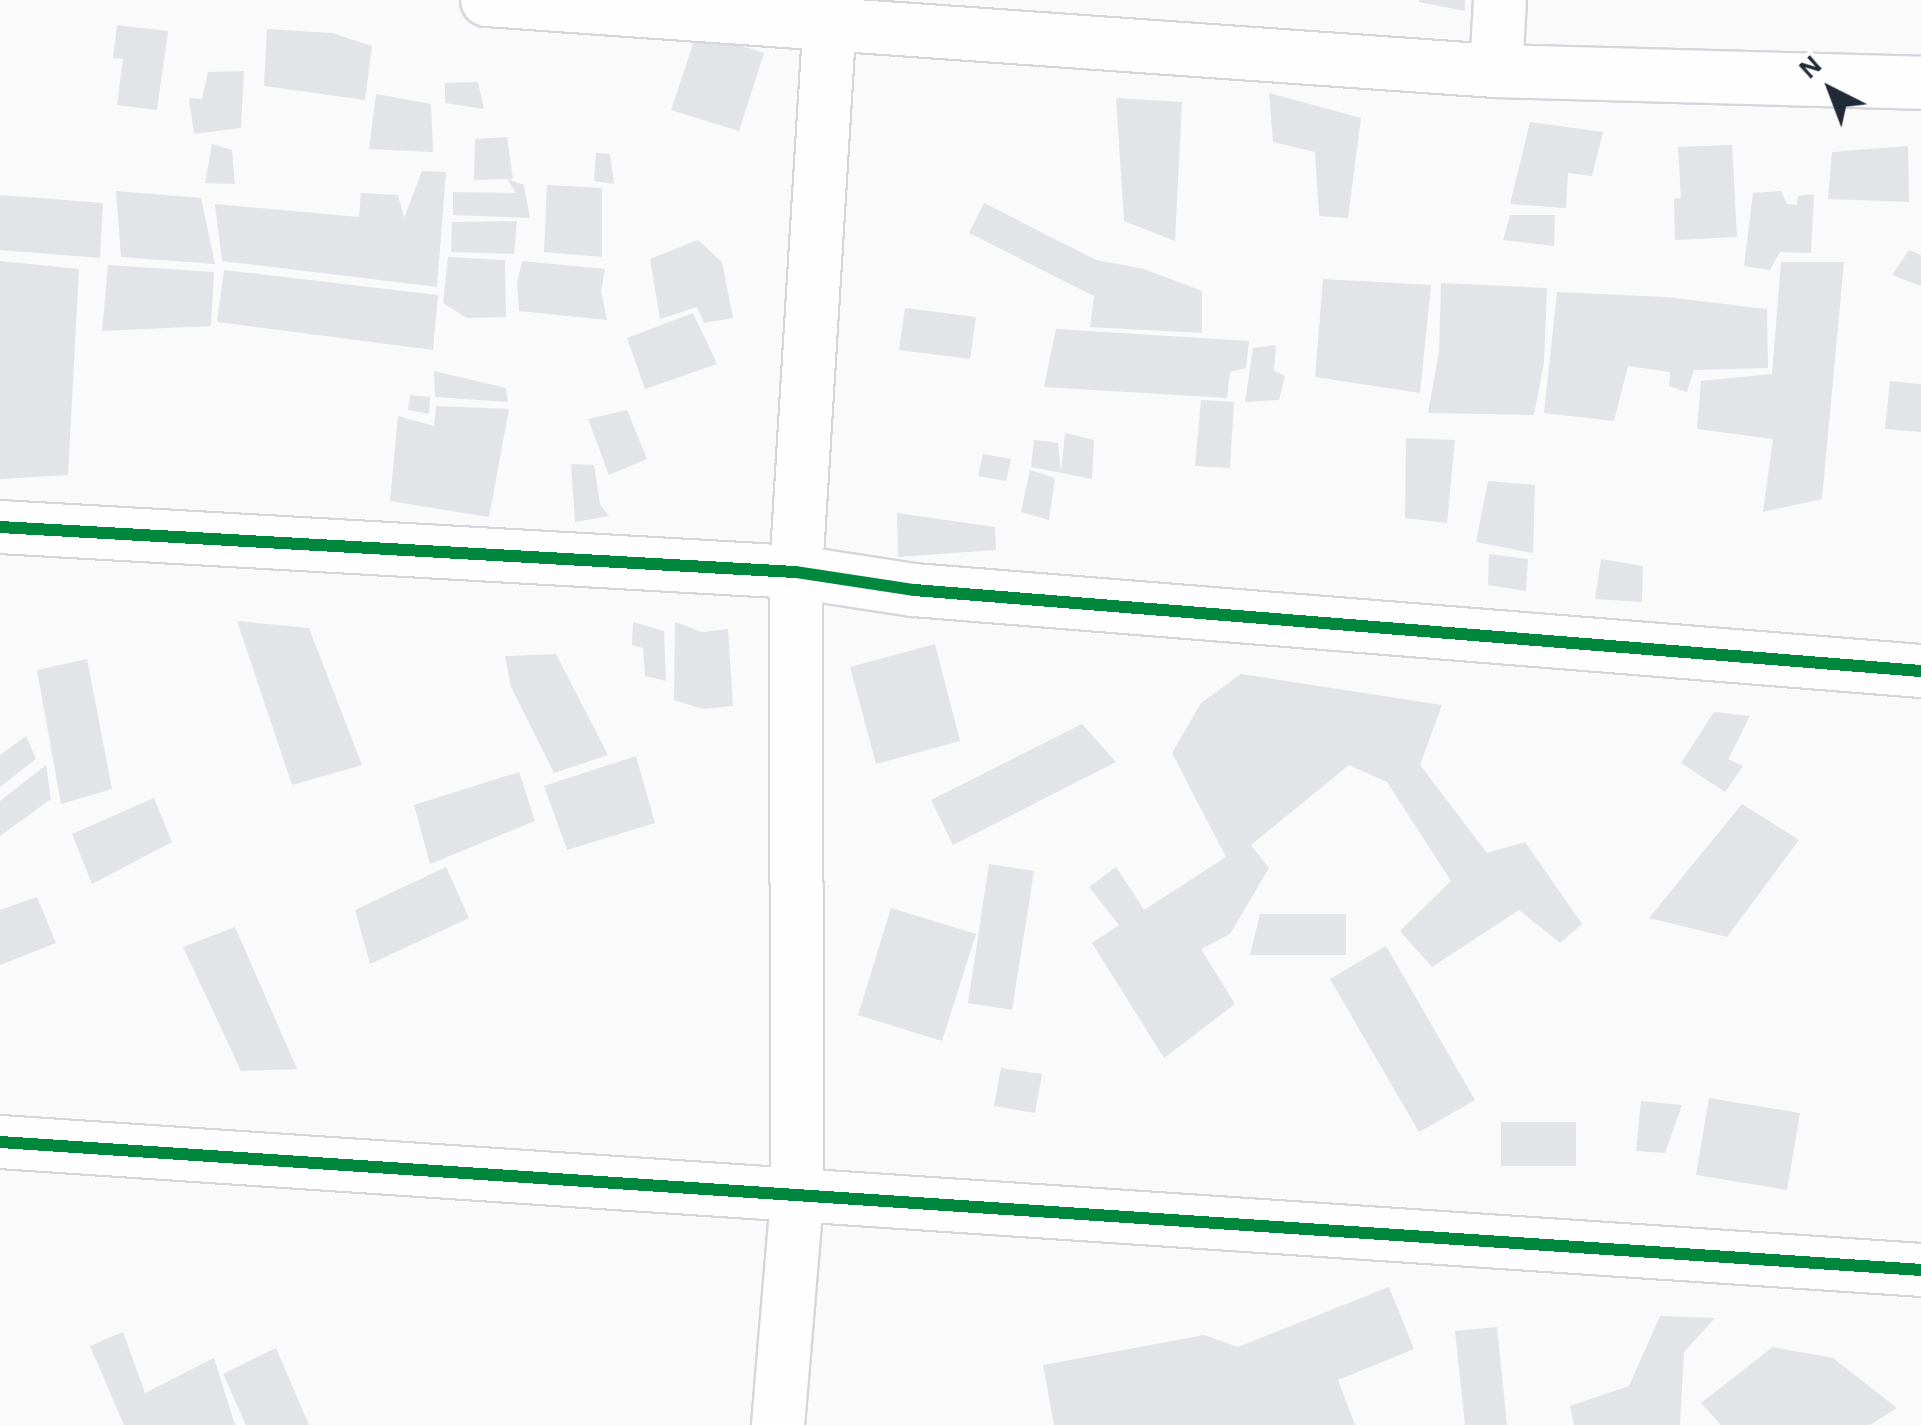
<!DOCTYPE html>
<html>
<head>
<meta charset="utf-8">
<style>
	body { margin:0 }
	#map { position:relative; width:1921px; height:1425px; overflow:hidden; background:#fafafa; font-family:"Alegreya Sans",sans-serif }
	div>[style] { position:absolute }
	.building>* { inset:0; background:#e2e4e8 }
	.roads { filter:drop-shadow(2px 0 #d3d7dc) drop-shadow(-2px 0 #d3d7dc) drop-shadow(0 2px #d3d7dc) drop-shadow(0 -2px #d3d7dc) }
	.street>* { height:52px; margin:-26px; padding:0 26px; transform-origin:26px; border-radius:26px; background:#fefefe }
	.cycleway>* { height:12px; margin:-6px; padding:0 6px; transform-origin:6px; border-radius:6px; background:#00873e }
	span { translate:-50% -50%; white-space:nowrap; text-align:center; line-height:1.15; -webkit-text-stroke:8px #fff; paint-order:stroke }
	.north { position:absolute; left:1781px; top:40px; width:100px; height:100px; -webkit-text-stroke:8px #fff; paint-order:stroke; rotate:318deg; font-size:28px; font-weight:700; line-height:40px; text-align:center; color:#222b35 }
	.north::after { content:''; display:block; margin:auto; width:35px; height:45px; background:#222b35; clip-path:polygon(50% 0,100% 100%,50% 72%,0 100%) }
</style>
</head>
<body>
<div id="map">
	<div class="building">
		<div style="clip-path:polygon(1419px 0,1465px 0,1465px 11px,1419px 2px)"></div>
		<div style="clip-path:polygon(117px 25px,168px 31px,157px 110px,117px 105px,123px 59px,113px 58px)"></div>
		<div style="clip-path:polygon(267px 29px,332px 33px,372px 46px,365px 100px,264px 86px)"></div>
		<div style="clip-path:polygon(697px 32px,764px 53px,739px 131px,671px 110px)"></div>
		<div style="clip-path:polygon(244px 71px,241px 128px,194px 134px,189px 98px,202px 99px,208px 72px)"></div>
		<div style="clip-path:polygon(478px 82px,484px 109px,445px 103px,445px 83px)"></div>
		<div style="clip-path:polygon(1269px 93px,1361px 118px,1348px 218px,1319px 216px,1315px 152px,1273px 142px)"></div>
		<div style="clip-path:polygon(376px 94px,431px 104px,433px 152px,369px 149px)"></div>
		<div style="clip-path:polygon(1116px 98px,1182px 102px,1175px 241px,1124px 221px)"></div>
		<div style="clip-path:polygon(1530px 122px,1603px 132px,1592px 176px,1568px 173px,1566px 208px,1510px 204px)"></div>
		<div style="clip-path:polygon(507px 137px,513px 179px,507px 179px,524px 185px,530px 218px,453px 215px,453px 192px,516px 193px,507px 179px,474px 180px,475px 139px)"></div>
		<div style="clip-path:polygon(212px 144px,232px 150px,235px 184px,205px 183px)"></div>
		<div style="clip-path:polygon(1732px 145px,1737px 237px,1675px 240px,1674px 199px,1681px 198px,1678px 147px)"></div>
		<div style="clip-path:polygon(1908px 146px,1909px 202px,1828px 199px,1832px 152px)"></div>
		<div style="clip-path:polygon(596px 153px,610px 154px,614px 184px,594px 181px)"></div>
		<div style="clip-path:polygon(422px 171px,446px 172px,437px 287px,222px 261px,215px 204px,359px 217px,361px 193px,398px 195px,404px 218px)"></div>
		<div style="clip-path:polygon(547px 185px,602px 188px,602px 257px,544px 252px)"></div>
		<div style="clip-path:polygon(116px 191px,201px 198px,215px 264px,121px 257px)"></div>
		<div style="clip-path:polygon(1781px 191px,1787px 204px,1797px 205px,1798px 196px,1814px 194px,1811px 253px,1780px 252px,1770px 270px,1744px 266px,1753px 193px)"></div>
		<div style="clip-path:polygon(0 195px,103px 203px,100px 258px,0 250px)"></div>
		<div style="clip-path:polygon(984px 203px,1096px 260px,1144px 269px,1202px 291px,1202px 333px,1090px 327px,1094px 296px,969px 233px)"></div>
		<div style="clip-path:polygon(1510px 215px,1555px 215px,1554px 246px,1503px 240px)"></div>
		<div style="clip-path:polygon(517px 221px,514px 254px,451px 252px,452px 222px)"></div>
		<div style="clip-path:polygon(698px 240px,722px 262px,733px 318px,704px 323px,697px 307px,660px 319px,650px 259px)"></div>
		<div style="clip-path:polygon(1909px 250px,1921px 255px,1921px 286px,1892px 275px)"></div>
		<div style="clip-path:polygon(448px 257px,505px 260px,506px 317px,467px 318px,443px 303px)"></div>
		<div style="clip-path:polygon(0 261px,79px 269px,68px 475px,0 479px)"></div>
		<div style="clip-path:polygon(522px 261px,605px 269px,601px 291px,607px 320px,519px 311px,517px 283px)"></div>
		<div style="clip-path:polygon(1781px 262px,1844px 262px,1822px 499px,1763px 512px,1773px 439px,1697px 429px,1701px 381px,1772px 374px)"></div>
		<div style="clip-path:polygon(108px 265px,214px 272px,211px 326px,102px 331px)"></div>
		<div style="clip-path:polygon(224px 270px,438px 295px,433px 350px,217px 322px)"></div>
		<div style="clip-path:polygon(1323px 279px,1431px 285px,1420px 393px,1315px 377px)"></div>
		<div style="clip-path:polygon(1441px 283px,1547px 288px,1544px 363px,1534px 415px,1428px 413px,1439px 352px)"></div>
		<div style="clip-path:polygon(1557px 292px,1665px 297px,1767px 309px,1768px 368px,1694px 370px,1687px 392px,1669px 386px,1670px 372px,1628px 366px,1614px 421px,1544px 413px)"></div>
		<div style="clip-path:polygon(905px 308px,976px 317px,970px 359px,899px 350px)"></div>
		<div style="clip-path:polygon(693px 313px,717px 364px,645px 389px,627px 338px)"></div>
		<div style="clip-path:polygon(1056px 329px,1249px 341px,1246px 368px,1230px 372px,1227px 398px,1044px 387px)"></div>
		<div style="clip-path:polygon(1276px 345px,1274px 371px,1285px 376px,1279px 400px,1245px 402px,1253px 348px)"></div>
		<div style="clip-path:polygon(434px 371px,506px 388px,508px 402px,435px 397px)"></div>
		<div style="clip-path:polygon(1890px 381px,1921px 384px,1921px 432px,1885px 429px)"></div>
		<div style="clip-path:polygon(410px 395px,430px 397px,429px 414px,408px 410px)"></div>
		<div style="clip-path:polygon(1201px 400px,1234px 402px,1230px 468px,1195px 466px)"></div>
		<div style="clip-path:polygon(436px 406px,509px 409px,489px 517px,390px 501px,398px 416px,434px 426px)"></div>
		<div style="clip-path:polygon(627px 410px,647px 459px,609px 475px,588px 419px)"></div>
		<div style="clip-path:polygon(1065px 433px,1094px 440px,1092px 479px,1031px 467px,1034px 440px,1058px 443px,1061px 473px)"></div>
		<div style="clip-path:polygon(1406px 438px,1455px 440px,1447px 523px,1405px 518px)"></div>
		<div style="clip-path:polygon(983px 454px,1011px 459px,1006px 481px,978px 476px)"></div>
		<div style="clip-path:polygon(571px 464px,594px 465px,600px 504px,609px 516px,575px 522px)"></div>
		<div style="clip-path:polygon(1030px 470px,1055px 478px,1049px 520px,1021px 512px)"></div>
		<div style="clip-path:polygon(1488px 481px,1535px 485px,1533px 553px,1476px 542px)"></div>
		<div style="clip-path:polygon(897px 513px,995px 527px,996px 550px,898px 557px)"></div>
		<div style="clip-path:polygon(1489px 554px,1528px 559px,1526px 591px,1488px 585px)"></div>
		<div style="clip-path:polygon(1601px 559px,1643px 566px,1642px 602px,1595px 599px)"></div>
		<div style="clip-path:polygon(237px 621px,309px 628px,362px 765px,292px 785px)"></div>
		<div style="clip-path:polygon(633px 622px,664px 631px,666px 681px,645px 676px,643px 648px,632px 645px)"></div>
		<div style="clip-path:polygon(675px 622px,702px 632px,728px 629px,733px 706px,703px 709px,674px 700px)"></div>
		<div style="clip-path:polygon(935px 644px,960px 741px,876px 764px,850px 667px)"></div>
		<div style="clip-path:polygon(556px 654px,608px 755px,554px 773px,511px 687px,505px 656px)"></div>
		<div style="clip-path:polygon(87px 659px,112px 789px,61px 804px,37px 670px)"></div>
		<div style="clip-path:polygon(1241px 674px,1442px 705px,1420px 765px,1487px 853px,1525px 842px,1582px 924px,1560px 943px,1519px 910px,1432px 967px,1400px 931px,1451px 881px,1387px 782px,1349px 765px,1251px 845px,1269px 868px,1230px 934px,1201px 949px,1235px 1004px,1164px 1058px,1092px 943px,1119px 925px,1089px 887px,1116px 867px,1144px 910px,1226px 857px,1172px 753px,1201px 703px)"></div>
		<div style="clip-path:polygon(1714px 712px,1750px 716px,1728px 759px,1743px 766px,1725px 792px,1681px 763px)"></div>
		<div style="clip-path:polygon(1082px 724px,1116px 762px,953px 845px,931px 800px)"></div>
		<div style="clip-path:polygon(26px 736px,36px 759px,0 787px,0 755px)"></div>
		<div style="clip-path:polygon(636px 756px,655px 823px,567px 850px,544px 786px)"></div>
		<div style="clip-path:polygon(46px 765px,51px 799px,0 836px,0 801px)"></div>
		<div style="clip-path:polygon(519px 772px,535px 821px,430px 864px,414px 805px)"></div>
		<div style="clip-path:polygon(154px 798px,172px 842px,92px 884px,72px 834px)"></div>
		<div style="clip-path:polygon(1742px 804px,1799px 840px,1727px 937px,1649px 918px)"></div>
		<div style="clip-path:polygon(989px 864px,1034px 871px,1012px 1010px,968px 1003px)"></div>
		<div style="clip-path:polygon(446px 867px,469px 918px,370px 964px,355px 910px)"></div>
		<div style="clip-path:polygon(37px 897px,56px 943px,0 965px,0 910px)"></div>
		<div style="clip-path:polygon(891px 908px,976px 934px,942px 1041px,858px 1015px)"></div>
		<div style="clip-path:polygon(1260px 914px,1346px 914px,1346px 955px,1250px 955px)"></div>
		<div style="clip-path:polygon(235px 927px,297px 1069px,241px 1071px,183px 947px)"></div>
		<div style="clip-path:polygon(1386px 946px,1475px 1100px,1419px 1132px,1330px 979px)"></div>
		<div style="clip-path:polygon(1001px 1068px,1042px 1074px,1035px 1113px,994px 1106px)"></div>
		<div style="clip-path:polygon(1709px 1098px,1800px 1113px,1787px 1190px,1696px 1175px)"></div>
		<div style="clip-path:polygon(1641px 1101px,1682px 1105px,1665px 1153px,1636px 1151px)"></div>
		<div style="clip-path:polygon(1501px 1122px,1576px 1122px,1576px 1166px,1501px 1166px)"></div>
		<div style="clip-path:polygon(1389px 1287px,1414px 1349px,1338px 1380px,1355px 1425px,1054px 1425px,1043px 1365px,1204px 1335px,1238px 1347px)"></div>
		<div style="clip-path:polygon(1660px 1316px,1715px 1318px,1684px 1352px,1680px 1425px,1574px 1425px,1570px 1406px,1629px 1386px)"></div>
		<div style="clip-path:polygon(1497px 1327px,1507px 1425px,1465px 1425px,1455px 1331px)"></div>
		<div style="clip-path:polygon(123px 1332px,145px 1393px,214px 1358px,235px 1425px,124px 1425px,90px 1346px)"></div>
		<div style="clip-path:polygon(1773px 1347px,1833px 1358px,1897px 1408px,1870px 1425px,1721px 1425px,1701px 1403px)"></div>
		<div style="clip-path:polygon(276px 1348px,309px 1425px,246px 1425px,223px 1374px)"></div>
	</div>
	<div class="roads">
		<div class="street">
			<div style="left:487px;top:0;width:1011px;rotate:4.03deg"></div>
			<div style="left:1496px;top:71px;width:425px;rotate:1.6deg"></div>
			<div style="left:1496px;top:71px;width:71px;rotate:-86.8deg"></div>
			<div style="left:0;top:527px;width:797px;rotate:3.24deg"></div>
			<div style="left:796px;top:572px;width:119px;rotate:8.7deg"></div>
			<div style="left:914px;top:590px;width:1010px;rotate:4.6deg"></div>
			<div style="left:0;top:1142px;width:1925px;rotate:3.81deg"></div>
			<div style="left:778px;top:1425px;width:229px;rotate:-85.2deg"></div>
			<div style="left:797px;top:1197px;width:625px;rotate:-90.09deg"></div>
			<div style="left:796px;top:572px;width:573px;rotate:-86.5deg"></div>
		</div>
	</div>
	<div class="cycleway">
		<div style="left:0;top:527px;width:797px;rotate:3.24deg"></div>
		<div style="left:796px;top:572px;width:119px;rotate:8.7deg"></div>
		<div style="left:914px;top:590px;width:1010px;rotate:4.6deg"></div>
		<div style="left:0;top:1142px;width:1925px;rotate:3.81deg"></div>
	</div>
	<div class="north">N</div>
</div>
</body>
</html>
